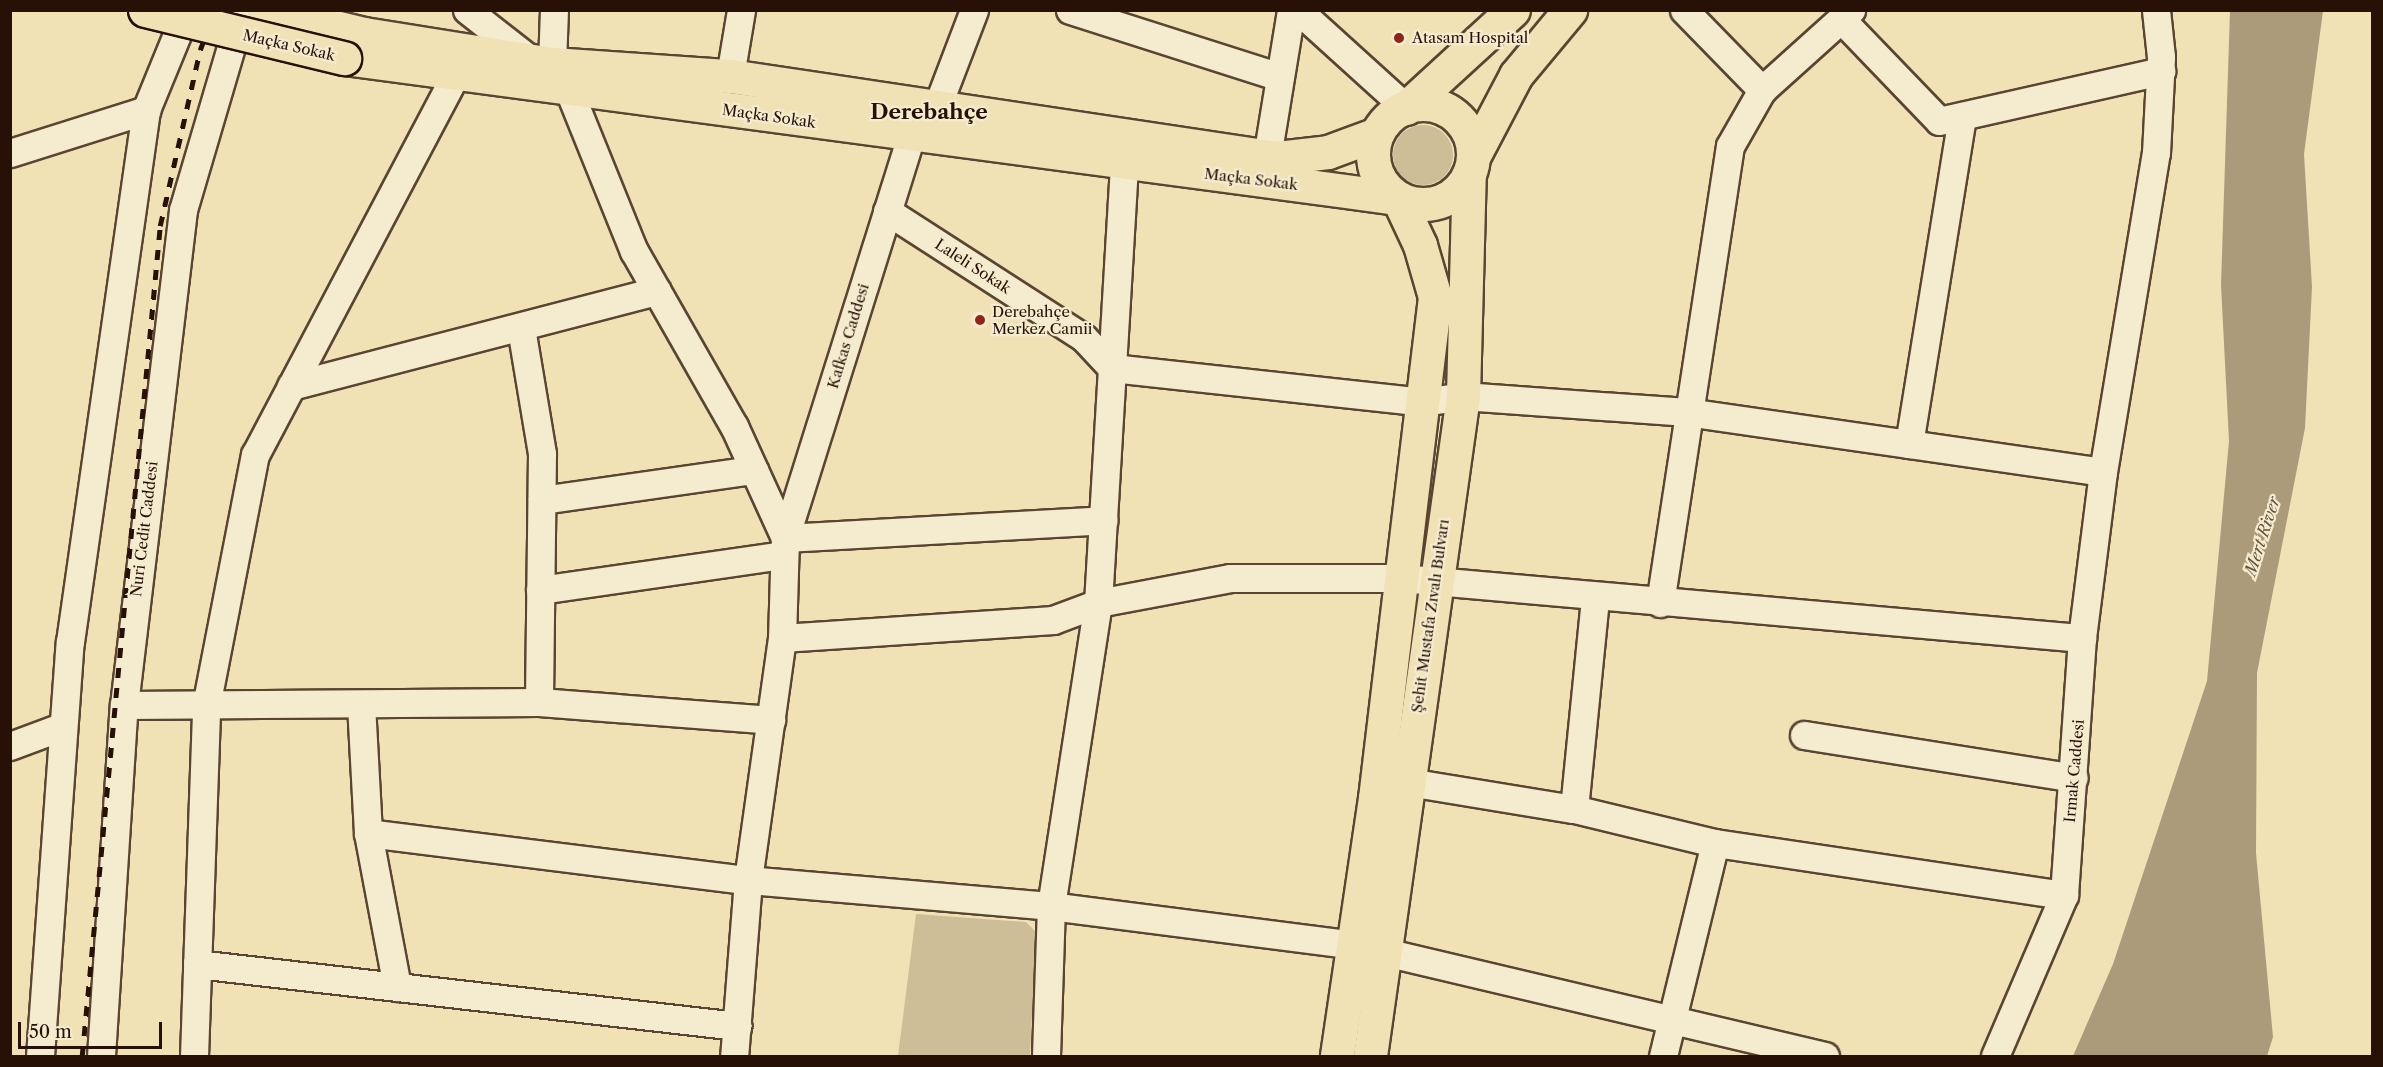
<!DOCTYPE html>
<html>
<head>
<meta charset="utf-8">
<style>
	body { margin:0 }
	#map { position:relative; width:2383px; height:1067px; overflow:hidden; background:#f0e2b5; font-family:"Libre Caslon Text",serif }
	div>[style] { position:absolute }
	.green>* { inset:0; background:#cebe97 }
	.round { border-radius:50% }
	.water>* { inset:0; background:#ac9b7a }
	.roads { filter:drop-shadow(2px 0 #594532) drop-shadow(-2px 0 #594532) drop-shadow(0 2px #594532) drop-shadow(0 -2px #594532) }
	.minor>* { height:27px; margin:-13.5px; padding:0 13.5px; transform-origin:13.5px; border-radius:13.5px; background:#f5eccf }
	.major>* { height:33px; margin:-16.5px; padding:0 16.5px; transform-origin:16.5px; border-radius:16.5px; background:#f0e2b5 }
	.major>.ring { margin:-16.5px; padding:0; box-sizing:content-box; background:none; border:33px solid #f0e2b5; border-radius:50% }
	.rail>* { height:4.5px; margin-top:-2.25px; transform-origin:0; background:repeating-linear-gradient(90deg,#271107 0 10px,transparent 0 20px) }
	.bridges { filter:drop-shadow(2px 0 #271107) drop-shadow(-2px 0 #271107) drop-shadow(0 2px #271107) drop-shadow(0 -2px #271107) }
	.major-bridge>* { height:33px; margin:-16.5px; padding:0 16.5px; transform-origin:16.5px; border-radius:16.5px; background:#f0e2b5 }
	.dots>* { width:16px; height:16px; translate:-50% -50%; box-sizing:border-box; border:3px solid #f5eccf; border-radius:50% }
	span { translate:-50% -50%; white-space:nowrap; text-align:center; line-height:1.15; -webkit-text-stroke:4.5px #f5eccf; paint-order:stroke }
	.poi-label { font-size:15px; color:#271107 }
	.left { translate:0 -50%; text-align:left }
	.street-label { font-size:15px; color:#271107 }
	.water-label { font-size:16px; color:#634f3b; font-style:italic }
	.district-label { font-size:21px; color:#271107; font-weight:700 }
	.frame { position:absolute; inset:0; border:12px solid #271107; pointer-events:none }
	.scale { position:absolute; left:18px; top:1022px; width:144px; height:27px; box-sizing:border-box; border:3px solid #271107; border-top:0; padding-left:8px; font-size:18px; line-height:21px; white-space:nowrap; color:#271107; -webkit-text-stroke:4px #f5eccf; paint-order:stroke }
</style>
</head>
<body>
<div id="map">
	<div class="green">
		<div class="round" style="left:1393px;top:125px;width:60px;height:60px"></div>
		<div style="clip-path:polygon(916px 914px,1026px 922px,1036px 932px,1030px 1056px,898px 1056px)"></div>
	</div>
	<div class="water">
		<div style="clip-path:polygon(2230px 11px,2323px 11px,2304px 154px,2312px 287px,2305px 428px,2257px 673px,2256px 853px,2273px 1037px,2267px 1056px,2073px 1056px,2113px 964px,2207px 681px,2229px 441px,2221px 285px)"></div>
	</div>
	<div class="roads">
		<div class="minor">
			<div style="left:467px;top:10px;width:83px;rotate:38.1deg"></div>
			<div style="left:1070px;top:10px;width:220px;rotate:17.7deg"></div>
			<div style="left:1298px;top:10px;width:146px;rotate:42.2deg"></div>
			<div style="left:1684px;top:10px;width:112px;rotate:45.7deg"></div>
			<div style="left:1841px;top:19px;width:141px;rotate:46.1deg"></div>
			<div style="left:1939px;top:121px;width:228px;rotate:-12.7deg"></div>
			<div style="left:552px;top:64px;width:54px;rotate:-87.9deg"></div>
			<div style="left:730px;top:76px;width:67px;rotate:-80.5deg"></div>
			<div style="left:568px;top:88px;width:176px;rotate:68deg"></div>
			<div style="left:634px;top:251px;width:202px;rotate:60.3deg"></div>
			<div style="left:734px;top:426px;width:123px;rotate:65.5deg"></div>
			<div style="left:785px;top:538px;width:100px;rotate:91.7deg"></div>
			<div style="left:782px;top:638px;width:244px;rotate:98deg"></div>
			<div style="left:748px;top:880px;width:177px;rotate:94.5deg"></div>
			<div style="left:937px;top:107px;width:104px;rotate:-69.1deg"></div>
			<div style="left:10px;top:153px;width:143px;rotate:-17.5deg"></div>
			<div style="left:1267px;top:157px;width:149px;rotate:-80.7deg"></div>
			<div style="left:887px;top:211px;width:234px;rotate:32.8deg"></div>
			<div style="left:1084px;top:338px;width:41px;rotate:47deg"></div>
			<div style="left:1112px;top:368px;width:313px;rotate:6.2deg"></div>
			<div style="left:1423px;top:402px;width:40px;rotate:-8.5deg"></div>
			<div style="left:1463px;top:396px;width:225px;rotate:4.1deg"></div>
			<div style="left:1687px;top:412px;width:420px;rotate:8.2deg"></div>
			<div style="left:521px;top:328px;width:128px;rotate:80.5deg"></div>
			<div style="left:542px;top:454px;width:248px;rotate:90.7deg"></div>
			<div style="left:291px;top:386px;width:378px;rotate:-14.6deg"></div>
			<div style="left:1909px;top:444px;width:332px;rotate:-80.8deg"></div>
			<div style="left:542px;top:500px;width:214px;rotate:-8.1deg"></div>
			<div style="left:785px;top:538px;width:422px;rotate:-72.6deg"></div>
			<div style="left:785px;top:538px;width:319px;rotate:-3.2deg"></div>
			<div style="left:540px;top:590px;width:246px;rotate:-8.2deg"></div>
			<div style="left:1660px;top:603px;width:462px;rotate:-81.3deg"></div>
			<div style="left:1730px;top:146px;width:64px;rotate:-60.3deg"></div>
			<div style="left:1762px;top:90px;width:120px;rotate:-42deg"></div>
			<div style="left:782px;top:638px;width:272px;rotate:-3.8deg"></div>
			<div style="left:1053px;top:620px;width:48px;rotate:-20.7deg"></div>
			<div style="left:1098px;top:603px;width:134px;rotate:-10.7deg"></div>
			<div style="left:1230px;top:578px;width:171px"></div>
			<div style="left:1401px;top:578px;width:684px;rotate:5.04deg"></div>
			<div style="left:361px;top:704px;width:129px;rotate:86.9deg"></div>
			<div style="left:368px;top:833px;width:157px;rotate:79.3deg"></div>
			<div style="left:124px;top:705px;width:415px;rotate:-0.4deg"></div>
			<div style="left:539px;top:702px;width:233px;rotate:4.4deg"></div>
			<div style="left:1804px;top:735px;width:273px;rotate:9deg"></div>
			<div style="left:10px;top:746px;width:54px;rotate:-20.4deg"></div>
			<div style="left:1390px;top:779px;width:186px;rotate:9.3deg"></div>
			<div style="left:1574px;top:809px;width:145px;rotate:13.6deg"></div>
			<div style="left:1715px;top:843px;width:353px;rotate:8.5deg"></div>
			<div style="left:1574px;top:809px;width:212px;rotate:-84.3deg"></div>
			<div style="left:368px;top:833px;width:383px;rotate:7.1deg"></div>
			<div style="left:748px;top:880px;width:304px;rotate:4.9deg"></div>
			<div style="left:1051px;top:906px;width:306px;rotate:7.3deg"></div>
			<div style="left:1355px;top:945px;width:483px;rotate:13.3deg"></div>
			<div style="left:197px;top:964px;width:544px;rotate:6.55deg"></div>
			<div style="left:40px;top:1056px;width:415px;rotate:-85.9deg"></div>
			<div style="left:70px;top:642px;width:537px;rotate:-81.87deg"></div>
			<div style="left:146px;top:110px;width:108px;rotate:-67.7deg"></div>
			<div style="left:101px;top:1056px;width:352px;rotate:-86.3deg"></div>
			<div style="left:124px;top:705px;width:499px;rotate:-83.2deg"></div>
			<div style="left:183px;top:210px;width:209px;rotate:-73.6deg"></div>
			<div style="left:194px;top:1056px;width:350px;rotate:-88deg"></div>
			<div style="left:206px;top:706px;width:256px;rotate:-79deg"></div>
			<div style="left:255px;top:455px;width:432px;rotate:-62.2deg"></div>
			<div style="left:1046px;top:1056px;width:150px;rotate:-88.1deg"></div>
			<div style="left:1051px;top:906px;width:307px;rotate:-81.2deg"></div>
			<div style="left:1098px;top:603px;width:440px;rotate:-86.6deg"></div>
			<div style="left:1663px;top:1056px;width:219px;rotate:-76.3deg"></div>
			<div style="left:1995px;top:1056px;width:175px;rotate:-66.8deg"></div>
			<div style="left:2064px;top:895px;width:258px;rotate:-86deg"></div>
			<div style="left:2082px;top:638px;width:167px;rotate:-82.8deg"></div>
			<div style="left:2103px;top:472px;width:323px;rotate:-80.6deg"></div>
			<div style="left:2156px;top:153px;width:96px;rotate:-87deg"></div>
			<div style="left:2161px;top:57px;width:47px;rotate:-96.1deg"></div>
		</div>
		<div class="major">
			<div style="left:264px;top:10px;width:103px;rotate:13.5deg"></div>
			<div style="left:364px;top:34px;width:190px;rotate:9.1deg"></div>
			<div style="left:552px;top:64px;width:178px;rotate:3.9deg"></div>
			<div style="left:730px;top:76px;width:553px;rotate:8.53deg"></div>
			<div style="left:1277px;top:158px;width:51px;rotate:-6.7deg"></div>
			<div style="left:1328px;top:152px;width:52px;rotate:-20.2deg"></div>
			<div style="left:344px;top:58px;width:1063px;rotate:7.57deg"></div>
			<div style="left:1398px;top:198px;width:52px;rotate:64.9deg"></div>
			<div style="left:1420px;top:245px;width:54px;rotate:73.9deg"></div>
			<div style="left:1435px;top:297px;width:505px;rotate:96.83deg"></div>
			<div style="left:1375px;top:798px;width:261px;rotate:98.4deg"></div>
			<div class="ring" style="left:1373px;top:104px;width:67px;height:67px"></div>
			<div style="left:1406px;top:108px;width:145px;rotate:-42.5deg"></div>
			<div style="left:1473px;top:157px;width:93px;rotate:-62.3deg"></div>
			<div style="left:1516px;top:75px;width:85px;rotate:-50.3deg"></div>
			<div style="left:1370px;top:1056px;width:667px;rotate:-81.98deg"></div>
			<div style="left:1463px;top:396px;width:222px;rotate:-88.5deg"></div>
		</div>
	</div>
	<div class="rail">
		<div style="left:82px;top:1056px;width:834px;rotate:-84.63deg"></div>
		<div style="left:160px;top:226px;width:180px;rotate:-77.2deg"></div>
		<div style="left:200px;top:50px;width:43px;rotate:-69.4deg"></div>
	</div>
	<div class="bridges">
		<div class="major-bridge">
			<div style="left:145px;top:10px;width:205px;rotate:13.6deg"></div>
		</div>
	</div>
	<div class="dots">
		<div style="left:1399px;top:38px;background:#8f2418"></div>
		<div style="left:980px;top:320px;background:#8f2418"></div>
	</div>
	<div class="poi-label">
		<span class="left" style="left:1412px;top:38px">Atasam Hospital</span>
		<span class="left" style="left:992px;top:320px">Derebahçe<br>Merkez Camii</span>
	</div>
	<div class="street-label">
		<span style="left:289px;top:45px;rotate:13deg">Maçka Sokak</span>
		<span style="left:769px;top:116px;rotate:8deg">Maçka Sokak</span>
		<span style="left:1251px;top:179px;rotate:7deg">Maçka Sokak</span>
		<span style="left:973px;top:266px;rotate:33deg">Laleli Sokak</span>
		<span style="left:848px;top:336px;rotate:-73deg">Kafkas Caddesi</span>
		<span style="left:144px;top:529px;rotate:-83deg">Nuri Cedit Caddesi</span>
		<span style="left:1430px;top:616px;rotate:-82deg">Şehit Mustafa Zıvalı Bulvarı</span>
		<span style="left:2074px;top:771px;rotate:-85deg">Irmak Caddesi</span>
	</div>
	<div class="water-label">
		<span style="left:2262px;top:536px;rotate:-72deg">Mert River</span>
	</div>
	<div class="district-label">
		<span style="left:929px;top:112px">Derebahçe</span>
	</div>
	<div class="frame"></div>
	<div class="scale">50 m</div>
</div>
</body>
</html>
